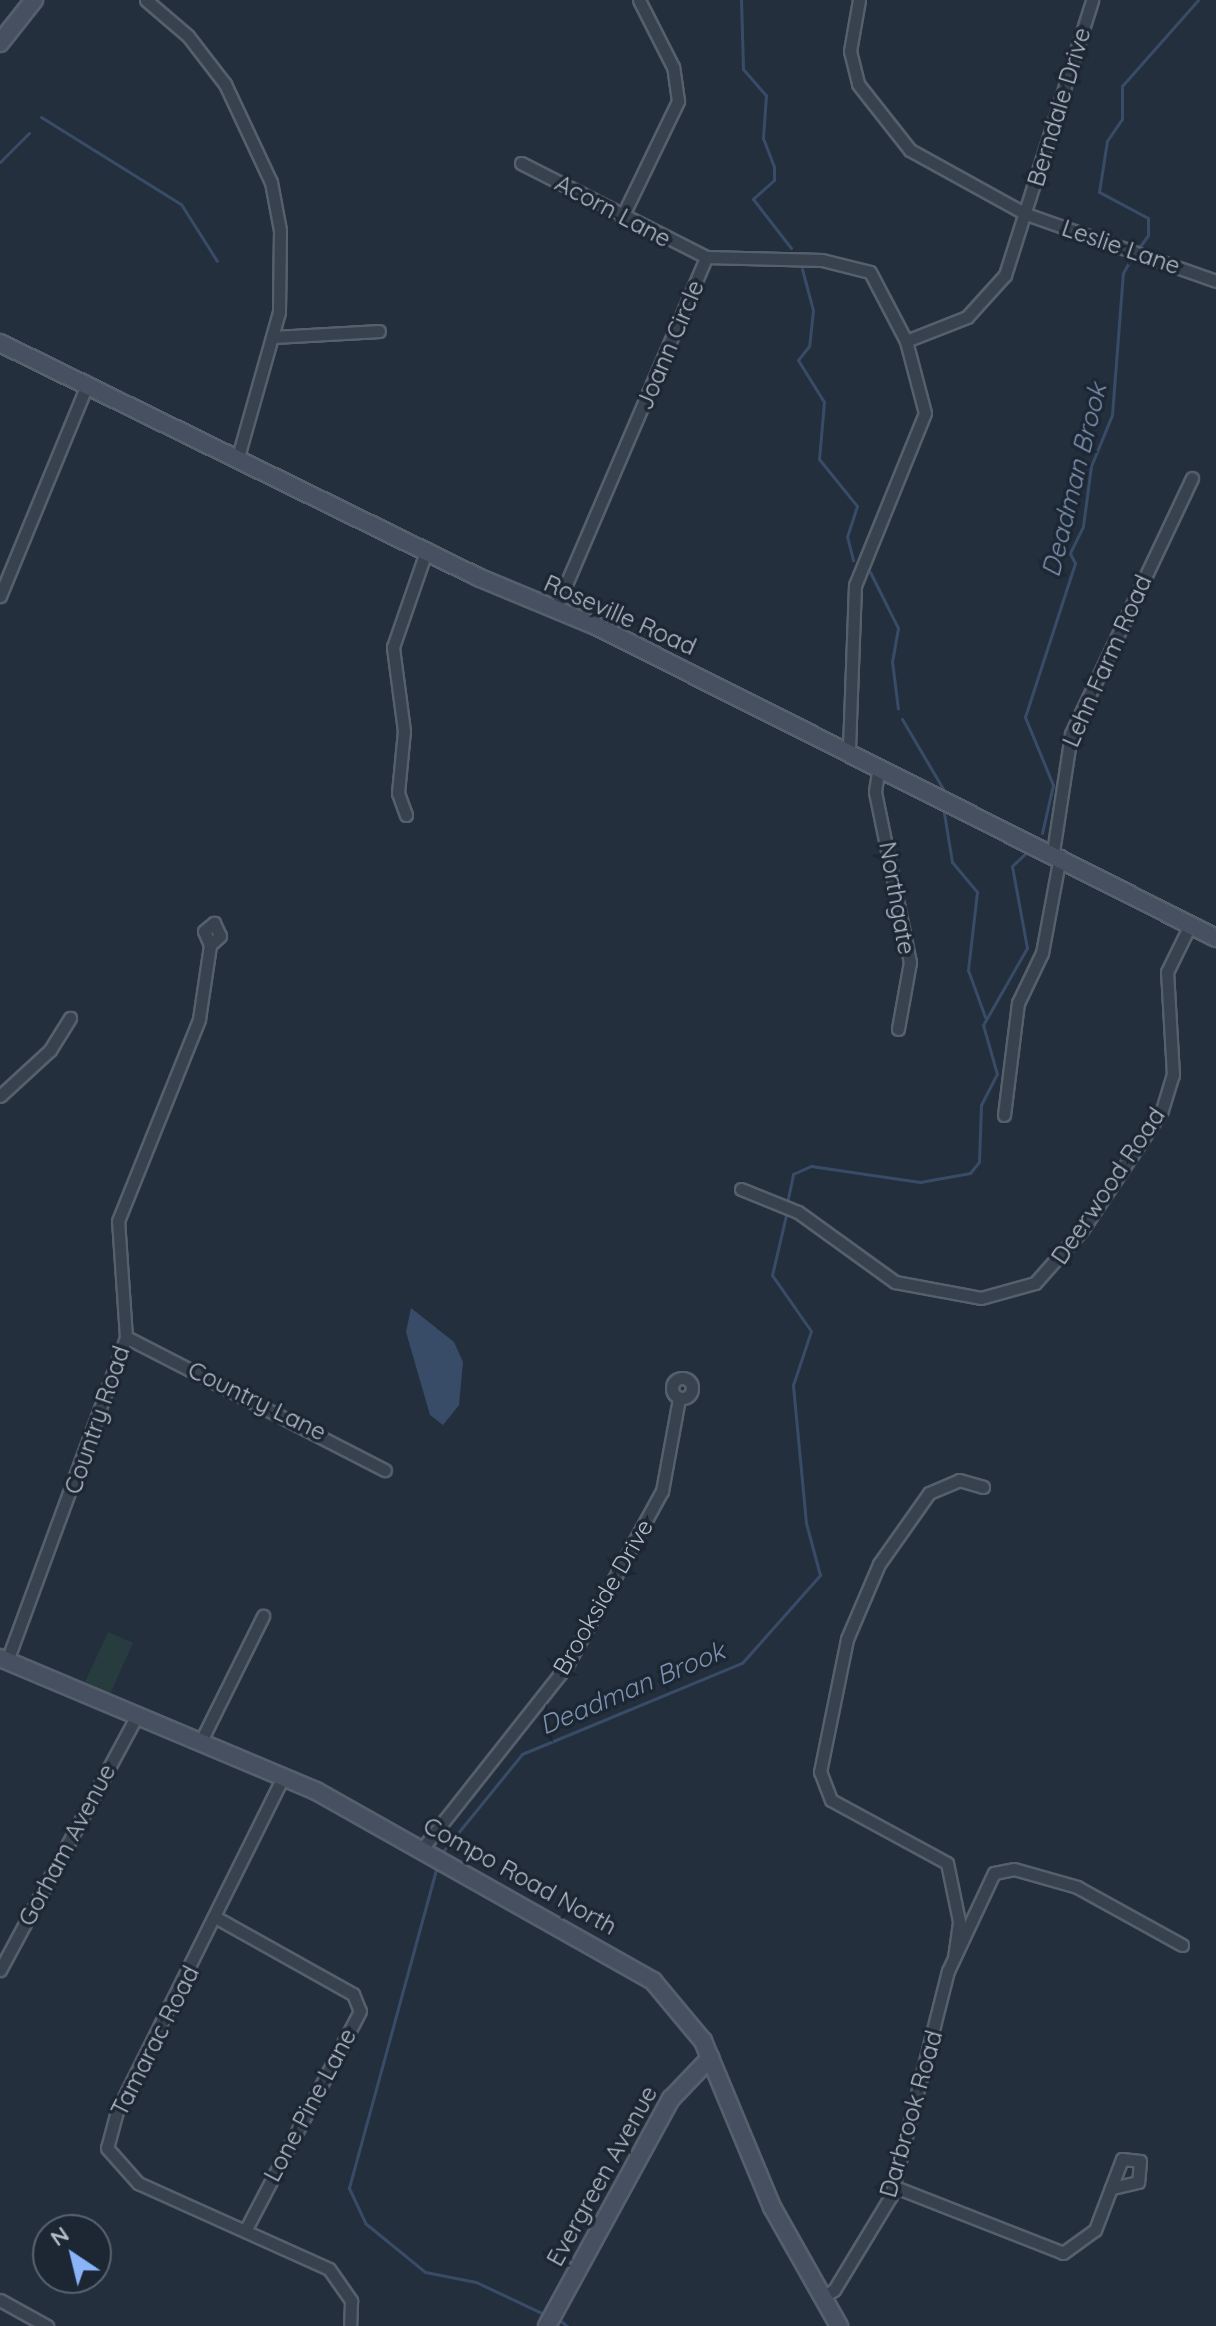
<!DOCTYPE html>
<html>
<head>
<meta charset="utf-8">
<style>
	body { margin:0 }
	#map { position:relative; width:1216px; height:2326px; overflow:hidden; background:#242f3e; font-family:Quicksand,sans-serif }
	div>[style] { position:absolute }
	.green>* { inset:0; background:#263c3f }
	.water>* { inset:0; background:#394c67 }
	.stream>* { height:3px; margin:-1.5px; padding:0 1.5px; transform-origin:1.5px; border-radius:1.5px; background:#394c67 }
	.roads { filter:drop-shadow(2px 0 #565f6c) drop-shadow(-2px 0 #565f6c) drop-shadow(0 2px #565f6c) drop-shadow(0 -2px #565f6c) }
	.street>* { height:11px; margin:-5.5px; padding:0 5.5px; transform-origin:5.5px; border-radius:5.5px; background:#38414e }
	.street>.ring { margin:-5.5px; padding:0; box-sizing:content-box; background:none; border:11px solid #38414e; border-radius:50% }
	.secondary>* { height:16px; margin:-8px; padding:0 8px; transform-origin:8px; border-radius:8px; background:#465061 }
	span { translate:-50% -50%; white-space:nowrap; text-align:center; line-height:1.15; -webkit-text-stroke:7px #1d2633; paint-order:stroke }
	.street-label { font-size:24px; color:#b4bcc9 }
	.water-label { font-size:26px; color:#7c92b1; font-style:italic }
	.north { position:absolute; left:32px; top:2214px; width:80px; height:80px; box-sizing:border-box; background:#1d2633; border:2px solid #59626f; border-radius:50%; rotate:325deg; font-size:22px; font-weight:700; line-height:32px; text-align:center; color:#b4bcc9 }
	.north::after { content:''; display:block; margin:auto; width:28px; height:36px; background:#8ab4f8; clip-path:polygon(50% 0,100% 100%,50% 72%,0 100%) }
</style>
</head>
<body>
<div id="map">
	<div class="green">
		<div style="clip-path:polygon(108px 1632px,133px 1643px,110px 1694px,85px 1682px)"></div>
	</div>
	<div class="water">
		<div style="clip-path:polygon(411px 1308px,454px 1342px,463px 1362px,459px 1405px,443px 1425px,430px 1415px,406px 1332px)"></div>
	</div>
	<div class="stream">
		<div style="left:741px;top:0;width:69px;rotate:88.3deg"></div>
		<div style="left:743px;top:69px;width:35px;rotate:49deg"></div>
		<div style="left:766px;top:95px;width:43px;rotate:94deg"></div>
		<div style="left:763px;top:138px;width:31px;rotate:69deg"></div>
		<div style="left:774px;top:167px;width:13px;rotate:90deg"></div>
		<div style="left:774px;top:180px;width:28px;rotate:138deg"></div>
		<div style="left:753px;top:199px;width:62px;rotate:52.2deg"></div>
		<div style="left:41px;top:117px;width:165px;rotate:31.9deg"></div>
		<div style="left:181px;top:204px;width:67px;rotate:57.7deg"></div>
		<div style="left:0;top:162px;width:41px;rotate:-45deg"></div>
		<div style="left:1138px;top:249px;width:17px;rotate:-54deg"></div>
		<div style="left:1148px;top:235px;width:17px;rotate:-90deg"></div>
		<div style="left:1148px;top:218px;width:55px;rotate:-152deg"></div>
		<div style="left:1099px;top:192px;width:52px;rotate:-81.1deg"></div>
		<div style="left:1107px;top:141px;width:27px;rotate:-56deg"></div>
		<div style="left:1122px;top:119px;width:33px;rotate:-90deg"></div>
		<div style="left:1122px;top:86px;width:115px;rotate:-48.5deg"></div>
		<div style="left:802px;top:269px;width:42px;rotate:75deg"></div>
		<div style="left:813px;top:310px;width:36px;rotate:96deg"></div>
		<div style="left:809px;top:346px;width:18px;rotate:128deg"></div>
		<div style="left:798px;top:360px;width:49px;rotate:58.2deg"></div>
		<div style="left:824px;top:402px;width:57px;rotate:95deg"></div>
		<div style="left:819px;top:459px;width:60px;rotate:51deg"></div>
		<div style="left:857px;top:506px;width:32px;rotate:108deg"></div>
		<div style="left:847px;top:536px;width:25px;rotate:76deg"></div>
		<div style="left:870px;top:572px;width:63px;rotate:63.4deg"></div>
		<div style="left:898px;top:628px;width:34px;rotate:100deg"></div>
		<div style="left:892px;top:661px;width:48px;rotate:82.9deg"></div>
		<div style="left:902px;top:719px;width:81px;rotate:59.6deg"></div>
		<div style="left:943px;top:807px;width:56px;rotate:80.7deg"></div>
		<div style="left:952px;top:862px;width:39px;rotate:50deg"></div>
		<div style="left:977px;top:892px;width:79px;rotate:96.6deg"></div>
		<div style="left:968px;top:970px;width:50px;rotate:70.1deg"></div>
		<div style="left:1042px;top:833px;width:49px;rotate:-77.1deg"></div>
		<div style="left:1053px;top:785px;width:74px;rotate:-112.4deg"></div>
		<div style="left:1025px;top:717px;width:162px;rotate:-72deg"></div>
		<div style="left:1075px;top:563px;width:11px;rotate:-117deg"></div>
		<div style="left:1070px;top:553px;width:30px;rotate:-64deg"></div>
		<div style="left:1083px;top:526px;width:61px;rotate:-82.4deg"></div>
		<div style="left:1091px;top:466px;width:55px;rotate:-67.6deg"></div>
		<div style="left:1112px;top:415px;width:142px;rotate:-85.6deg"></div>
		<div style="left:1123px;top:273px;width:21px;rotate:-61deg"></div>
		<div style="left:787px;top:1203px;width:30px;rotate:-78deg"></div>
		<div style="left:793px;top:1174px;width:20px;rotate:-24deg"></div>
		<div style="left:811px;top:1166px;width:110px;rotate:8.4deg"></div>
		<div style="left:920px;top:1182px;width:51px;rotate:-10.2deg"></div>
		<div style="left:970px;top:1173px;width:14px;rotate:-51deg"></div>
		<div style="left:979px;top:1162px;width:57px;rotate:-88deg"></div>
		<div style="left:981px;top:1105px;width:35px;rotate:-63deg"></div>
		<div style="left:997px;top:1074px;width:51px;rotate:-105.9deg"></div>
		<div style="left:983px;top:1025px;width:89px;rotate:-60.3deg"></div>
		<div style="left:1027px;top:948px;width:83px;rotate:-100.4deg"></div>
		<div style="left:1012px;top:866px;width:21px;rotate:-43deg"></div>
		<div style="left:440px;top:1855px;width:130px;rotate:-50.9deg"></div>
		<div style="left:522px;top:1754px;width:238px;rotate:-22.5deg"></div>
		<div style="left:742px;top:1663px;width:118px;rotate:-48.4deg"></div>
		<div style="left:820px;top:1575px;width:54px;rotate:-105.1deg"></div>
		<div style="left:806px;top:1523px;width:139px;rotate:-95.4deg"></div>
		<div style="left:793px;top:1385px;width:57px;rotate:-71.6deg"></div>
		<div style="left:811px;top:1331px;width:68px;rotate:-124.9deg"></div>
		<div style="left:772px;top:1275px;width:66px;rotate:-76.8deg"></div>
		<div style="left:437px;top:1866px;width:334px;rotate:105.3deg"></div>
		<div style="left:349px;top:2188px;width:38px;rotate:65deg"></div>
		<div style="left:365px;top:2223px;width:77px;rotate:39.2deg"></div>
		<div style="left:425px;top:2272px;width:52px;rotate:11.1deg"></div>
		<div style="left:476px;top:2282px;width:77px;rotate:25.2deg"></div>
		<div style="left:558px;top:2319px;width:11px;rotate:38deg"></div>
	</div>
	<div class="roads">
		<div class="street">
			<div style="left:146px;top:0;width:55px;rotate:40.6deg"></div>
			<div style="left:188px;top:36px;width:61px;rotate:52.4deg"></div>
			<div style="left:225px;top:84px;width:108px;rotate:64.9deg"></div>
			<div style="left:271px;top:182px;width:49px;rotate:79.4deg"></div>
			<div style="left:280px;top:230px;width:82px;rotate:90.7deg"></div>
			<div style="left:279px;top:312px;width:151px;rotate:105.8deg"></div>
			<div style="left:859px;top:0;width:52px;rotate:100deg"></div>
			<div style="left:850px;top:51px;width:34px;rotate:76deg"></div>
			<div style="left:858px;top:84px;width:84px;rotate:51.8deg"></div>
			<div style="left:910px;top:150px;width:132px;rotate:28.9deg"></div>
			<div style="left:1026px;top:214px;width:201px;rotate:19.4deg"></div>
			<div style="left:521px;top:163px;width:208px;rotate:26.9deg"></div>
			<div style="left:622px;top:217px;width:129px;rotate:-64.2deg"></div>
			<div style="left:678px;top:101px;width:34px;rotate:-98deg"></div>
			<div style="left:673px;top:67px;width:75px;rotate:-116.9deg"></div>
			<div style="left:275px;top:337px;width:104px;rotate:-3.3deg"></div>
			<div style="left:906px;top:341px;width:66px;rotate:-21.5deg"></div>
			<div style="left:967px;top:317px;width:57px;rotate:-47.9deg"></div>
			<div style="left:1005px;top:275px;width:288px;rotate:-72.4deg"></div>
			<div style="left:0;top:596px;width:228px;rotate:-67.6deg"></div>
			<div style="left:555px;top:610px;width:384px;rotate:-66.8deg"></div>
			<div style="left:706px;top:257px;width:116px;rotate:1.5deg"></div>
			<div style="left:822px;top:260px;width:49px;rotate:14deg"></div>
			<div style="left:870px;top:272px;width:78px;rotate:62.4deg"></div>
			<div style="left:906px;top:341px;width:74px;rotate:75.2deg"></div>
			<div style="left:925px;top:413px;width:186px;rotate:112.1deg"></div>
			<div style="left:855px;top:585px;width:167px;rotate:92.1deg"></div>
			<div style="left:879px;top:766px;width:26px;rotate:99deg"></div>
			<div style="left:875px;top:792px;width:174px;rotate:78.4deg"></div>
			<div style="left:910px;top:962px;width:68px;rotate:100.2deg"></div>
			<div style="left:406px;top:815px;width:23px;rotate:-110deg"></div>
			<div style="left:398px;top:793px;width:62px;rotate:-84.5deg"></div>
			<div style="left:404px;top:731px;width:85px;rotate:-97.5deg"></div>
			<div style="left:393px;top:647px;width:104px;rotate:-70.9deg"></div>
			<div style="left:1053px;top:852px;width:119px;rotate:-81.3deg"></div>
			<div style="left:1071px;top:734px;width:283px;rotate:-64.7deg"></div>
			<div style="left:0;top:1096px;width:68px;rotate:-42.6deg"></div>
			<div style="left:50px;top:1050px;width:38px;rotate:-58deg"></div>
			<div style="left:1004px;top:1115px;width:113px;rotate:-82.9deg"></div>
			<div style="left:1018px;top:1003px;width:55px;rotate:-64.4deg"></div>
			<div style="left:1042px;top:953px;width:99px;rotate:-79.5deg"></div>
			<div style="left:741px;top:1189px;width:61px;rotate:22deg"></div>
			<div style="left:798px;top:1212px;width:120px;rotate:35.8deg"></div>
			<div style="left:895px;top:1282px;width:87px;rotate:10.5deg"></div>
			<div style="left:981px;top:1298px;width:56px;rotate:-15.5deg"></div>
			<div style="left:1035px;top:1283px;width:71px;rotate:-48.4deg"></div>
			<div style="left:1082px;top:1230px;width:144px;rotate:-56.3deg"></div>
			<div style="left:1162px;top:1110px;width:37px;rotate:-73deg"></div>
			<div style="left:1173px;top:1075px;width:103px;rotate:-93.3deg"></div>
			<div style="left:1167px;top:972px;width:52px;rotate:-63.9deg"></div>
			<div style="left:126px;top:1337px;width:291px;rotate:27.2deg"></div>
			<div class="ring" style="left:672px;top:1378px;width:9px;height:9px"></div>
			<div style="left:7px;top:1661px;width:345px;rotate:-69.8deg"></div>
			<div style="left:126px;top:1337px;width:116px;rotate:-93.9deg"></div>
			<div style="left:118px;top:1221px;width:218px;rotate:-68.1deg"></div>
			<div style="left:199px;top:1019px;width:75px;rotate:-81.5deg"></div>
			<div style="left:210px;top:945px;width:15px;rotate:-113deg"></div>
			<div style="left:204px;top:931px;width:13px;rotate:-39deg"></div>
			<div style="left:214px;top:923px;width:14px;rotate:65deg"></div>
			<div style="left:220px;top:936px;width:13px;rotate:138deg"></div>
			<div style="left:200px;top:1743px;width:142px;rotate:-63.6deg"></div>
			<div style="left:284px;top:1775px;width:375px;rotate:116.4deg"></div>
			<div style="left:117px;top:2111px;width:38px;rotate:105deg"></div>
			<div style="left:107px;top:2148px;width:47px;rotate:48.5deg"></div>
			<div style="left:138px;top:2183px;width:209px;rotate:24.2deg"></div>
			<div style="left:329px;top:2269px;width:39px;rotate:55deg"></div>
			<div style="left:351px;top:2301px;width:25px;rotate:92deg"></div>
			<div style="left:421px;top:1850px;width:236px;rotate:-51.7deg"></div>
			<div style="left:567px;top:1665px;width:198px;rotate:-61.4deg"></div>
			<div style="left:662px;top:1491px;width:95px;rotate:-79.6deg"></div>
			<div style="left:215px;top:1917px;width:158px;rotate:29.2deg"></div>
			<div style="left:353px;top:1994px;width:18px;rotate:68deg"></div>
			<div style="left:360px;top:2011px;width:246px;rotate:117.6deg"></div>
			<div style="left:954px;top:1958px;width:37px;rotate:-82deg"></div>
			<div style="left:959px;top:1921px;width:59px;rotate:-101.7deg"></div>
			<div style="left:947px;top:1863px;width:132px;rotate:-151.5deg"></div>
			<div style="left:831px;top:1800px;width:30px;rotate:-111deg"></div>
			<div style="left:820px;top:1772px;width:136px;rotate:-78.5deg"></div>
			<div style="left:847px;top:1639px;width:82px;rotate:-66.9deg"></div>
			<div style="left:879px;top:1564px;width:87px;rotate:-54.8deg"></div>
			<div style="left:929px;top:1493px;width:33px;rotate:-23deg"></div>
			<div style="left:959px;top:1480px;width:25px;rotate:16deg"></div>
			<div style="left:0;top:1970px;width:285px;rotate:-61.7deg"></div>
			<div style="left:895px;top:2187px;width:180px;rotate:21.4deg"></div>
			<div style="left:1063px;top:2253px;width:39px;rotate:-36deg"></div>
			<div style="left:1095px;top:2230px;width:76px;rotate:-69.2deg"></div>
			<div style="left:1122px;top:2159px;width:18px;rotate:6deg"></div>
			<div style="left:1140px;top:2161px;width:21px;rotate:95deg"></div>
			<div style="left:1138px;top:2182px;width:28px;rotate:167deg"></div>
			<div style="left:821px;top:2298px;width:15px;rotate:-32deg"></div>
			<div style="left:834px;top:2290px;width:110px;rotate:-58.8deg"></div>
			<div style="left:891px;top:2196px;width:232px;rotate:-75.8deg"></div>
			<div style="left:948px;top:1971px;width:108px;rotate:-64.9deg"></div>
			<div style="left:994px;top:1873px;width:20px;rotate:-11deg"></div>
			<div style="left:1014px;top:1869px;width:66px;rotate:15.9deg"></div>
			<div style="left:1077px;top:1887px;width:120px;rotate:28.9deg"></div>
			<div style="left:0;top:2300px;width:54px;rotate:29deg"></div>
		</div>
		<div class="secondary">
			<div style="left:0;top:43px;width:55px;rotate:-51.7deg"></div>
			<div style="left:0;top:343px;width:534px;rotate:26.09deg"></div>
			<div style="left:480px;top:578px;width:126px;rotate:22.5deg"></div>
			<div style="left:596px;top:626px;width:694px;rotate:26.71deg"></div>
			<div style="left:0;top:1658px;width:343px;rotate:22.8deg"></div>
			<div style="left:316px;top:1791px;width:387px;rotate:29.4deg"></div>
			<div style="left:653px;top:1981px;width:78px;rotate:50.2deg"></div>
			<div style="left:703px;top:2041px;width:180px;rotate:67.4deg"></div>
			<div style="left:772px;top:2207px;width:137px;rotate:60.6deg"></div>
			<div style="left:547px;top:2326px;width:259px;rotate:-61.4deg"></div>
			<div style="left:671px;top:2099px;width:57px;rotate:-46.4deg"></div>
		</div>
	</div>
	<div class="street-label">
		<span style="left:1059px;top:107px;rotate:-73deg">Berndale Drive</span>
		<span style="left:613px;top:211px;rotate:28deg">Acorn Lane</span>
		<span style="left:1121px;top:247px;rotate:19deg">Leslie Lane</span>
		<span style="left:670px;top:345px;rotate:-67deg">Joann Circle</span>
		<span style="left:620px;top:615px;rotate:24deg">Roseville Road</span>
		<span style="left:1107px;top:661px;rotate:-66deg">Lehn Farm Road</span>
		<span style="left:897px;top:898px;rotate:80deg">Northgate</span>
		<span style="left:1108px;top:1186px;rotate:-56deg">Deerwood Road</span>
		<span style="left:257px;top:1401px;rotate:26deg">Country Lane</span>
		<span style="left:97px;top:1420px;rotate:-71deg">Country Road</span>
		<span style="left:603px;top:1597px;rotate:-60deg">Brookside Drive</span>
		<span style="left:67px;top:1845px;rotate:-62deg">Gorham Avenue</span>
		<span style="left:520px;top:1876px;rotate:29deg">Compo Road North</span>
		<span style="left:155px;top:2041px;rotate:-63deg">Tamarac Road</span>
		<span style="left:310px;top:2105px;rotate:-62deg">Lone Pine Lane</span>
		<span style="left:911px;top:2114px;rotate:-74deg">Darbrook Road</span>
		<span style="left:602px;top:2176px;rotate:-61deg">Evergreen Avenue</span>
	</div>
	<div class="water-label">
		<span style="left:1074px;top:480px;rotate:-76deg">Deadman Brook</span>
		<span style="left:632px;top:1688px;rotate:-23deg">Deadman Brook</span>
	</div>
	<div class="north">N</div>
</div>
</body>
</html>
